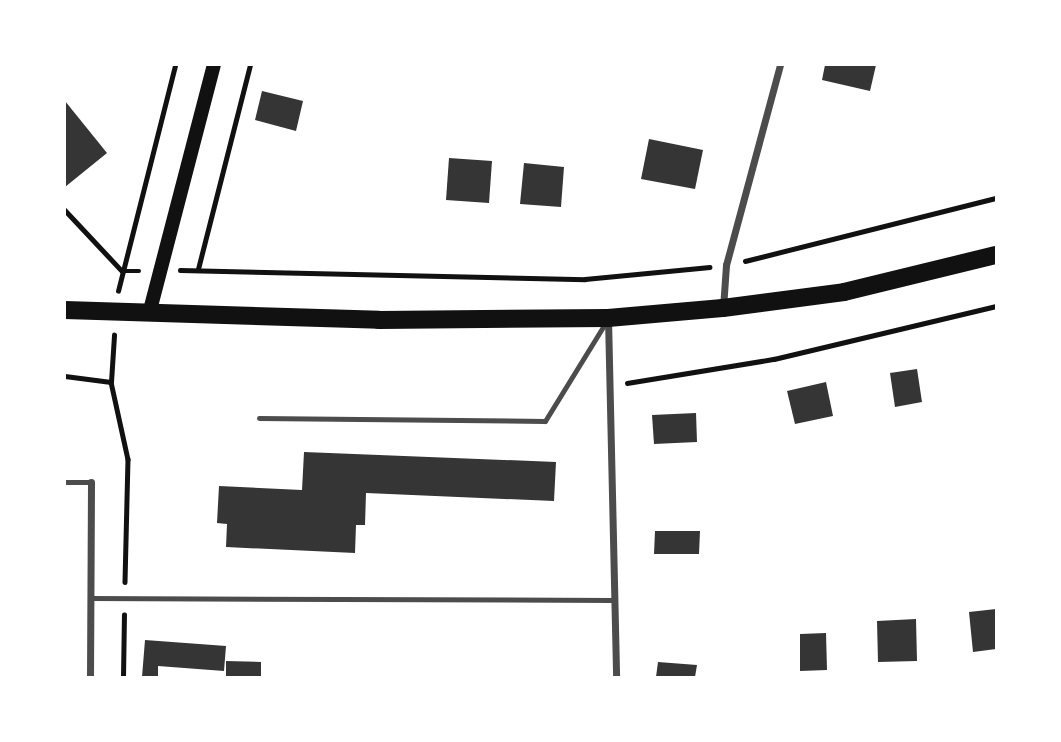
<!DOCTYPE html>
<html>
<head>
<meta charset="utf-8">
<style>
	body { margin:0 }
	#map { position:relative; width:1061px; height:742px; overflow:hidden; background:#fff; font-family:Commissioner,sans-serif }
	div>[style] { position:absolute }
	.building>* { inset:0; background:#353535 }
	.path>* { height:4.5px; margin:-2.25px; padding:0 2.25px; transform-origin:2.25px; border-radius:2.25px; background:#111 }
	.service>* { height:5px; margin:-2.5px; padding:0 2.5px; transform-origin:2.5px; border-radius:2.5px; background:#4c4c4c }
	.minor>* { height:7px; margin:-3.5px; padding:0 3.5px; transform-origin:3.5px; border-radius:3.5px; background:#4c4c4c }
	.secondary>* { height:14px; margin:-7px; padding:0 7px; transform-origin:7px; border-radius:7px; background:#111 }
	.primary>* { height:18px; margin:-9px; padding:0 9px; transform-origin:9px; border-radius:9px; background:#111 }
	span { translate:-50% -50%; white-space:nowrap; text-align:center; line-height:1.15; -webkit-text-stroke:6px #fff; paint-order:stroke }
	.frame { position:absolute; inset:0; border:66px solid #fff; pointer-events:none }
</style>
</head>
<body>
<div id="map">
	<div class="building">
		<div style="clip-path:polygon(825px 65px,876px 65px,870px 91px,822px 80px)"></div>
		<div style="clip-path:polygon(262px 91px,303px 101px,296px 131px,255px 120px)"></div>
		<div style="clip-path:polygon(65px 101px,107px 153px,65px 187px)"></div>
		<div style="clip-path:polygon(649px 139px,703px 150px,695px 189px,641px 179px)"></div>
		<div style="clip-path:polygon(449px 158px,492px 161px,489px 203px,446px 200px)"></div>
		<div style="clip-path:polygon(524px 163px,564px 167px,561px 207px,520px 204px)"></div>
		<div style="clip-path:polygon(917px 369px,922px 402px,895px 407px,890px 373px)"></div>
		<div style="clip-path:polygon(826px 382px,833px 416px,795px 424px,787px 391px)"></div>
		<div style="clip-path:polygon(696px 413px,697px 442px,654px 444px,652px 415px)"></div>
		<div style="clip-path:polygon(304px 452px,556px 462px,554px 501px,366px 493px,365px 525px,356px 525px,355px 553px,226px 547px,227px 524px,217px 523px,219px 486px,302px 490px)"></div>
		<div style="clip-path:polygon(655px 531px,700px 531px,699px 554px,654px 554px)"></div>
		<div style="clip-path:polygon(996px 609px,996px 649px,973px 652px,969px 612px)"></div>
		<div style="clip-path:polygon(916px 619px,917px 661px,878px 662px,877px 621px)"></div>
		<div style="clip-path:polygon(826px 633px,827px 670px,800px 671px,800px 634px)"></div>
		<div style="clip-path:polygon(145px 640px,226px 646px,224px 671px,158px 666px,158px 677px,142px 677px)"></div>
		<div style="clip-path:polygon(226px 661px,261px 662px,261px 677px,226px 677px)"></div>
		<div style="clip-path:polygon(658px 662px,697px 665px,695px 677px,656px 677px)"></div>
	</div>
	<div class="path">
		<div style="left:65px;top:210px;width:83px;rotate:46.9deg"></div>
		<div style="left:122px;top:271px;width:17px"></div>
		<div style="left:745px;top:261px;width:259px;rotate:-14.1deg"></div>
		<div style="left:198px;top:269px;width:211px;rotate:-75.7deg"></div>
		<div style="left:180px;top:270px;width:405px;rotate:1.3deg"></div>
		<div style="left:585px;top:279px;width:125px;rotate:-5.5deg"></div>
		<div style="left:118px;top:291px;width:233px;rotate:-75.8deg"></div>
		<div style="left:65px;top:376px;width:46px;rotate:7.4deg"></div>
		<div style="left:111px;top:382px;width:47px;rotate:-86.3deg"></div>
		<div style="left:111px;top:382px;width:79px;rotate:77.6deg"></div>
		<div style="left:128px;top:459px;width:123px;rotate:91.4deg"></div>
		<div style="left:627px;top:383px;width:149px;rotate:-9.3deg"></div>
		<div style="left:774px;top:359px;width:228px;rotate:-13.4deg"></div>
		<div style="left:123px;top:677px;width:62px;rotate:-89.1deg"></div>
	</div>
	<div class="service">
		<div style="left:259px;top:418px;width:286px;rotate:0.6deg"></div>
		<div style="left:545px;top:421px;width:116px;rotate:-58.4deg"></div>
		<div style="left:65px;top:482px;width:26px"></div>
		<div style="left:90px;top:598px;width:523px;rotate:0.22deg"></div>
	</div>
	<div class="minor">
		<div style="left:723px;top:308px;width:43px;rotate:-86deg"></div>
		<div style="left:726px;top:265px;width:207px;rotate:-74.9deg"></div>
		<div style="left:608px;top:318px;width:359px;rotate:88.7deg"></div>
		<div style="left:90px;top:677px;width:195px;rotate:-89.7deg"></div>
	</div>
	<div class="secondary">
		<div style="left:149px;top:314px;width:257px;rotate:-75.4deg"></div>
	</div>
	<div class="primary">
		<div style="left:65px;top:310px;width:314px;rotate:1.8deg"></div>
		<div style="left:379px;top:320px;width:229px;rotate:-0.5deg"></div>
		<div style="left:608px;top:318px;width:115px;rotate:-5deg"></div>
		<div style="left:723px;top:308px;width:122px;rotate:-7.5deg"></div>
		<div style="left:844px;top:292px;width:156px;rotate:-13.7deg"></div>
	</div>
	<div class="frame"></div>
</div>
</body>
</html>
